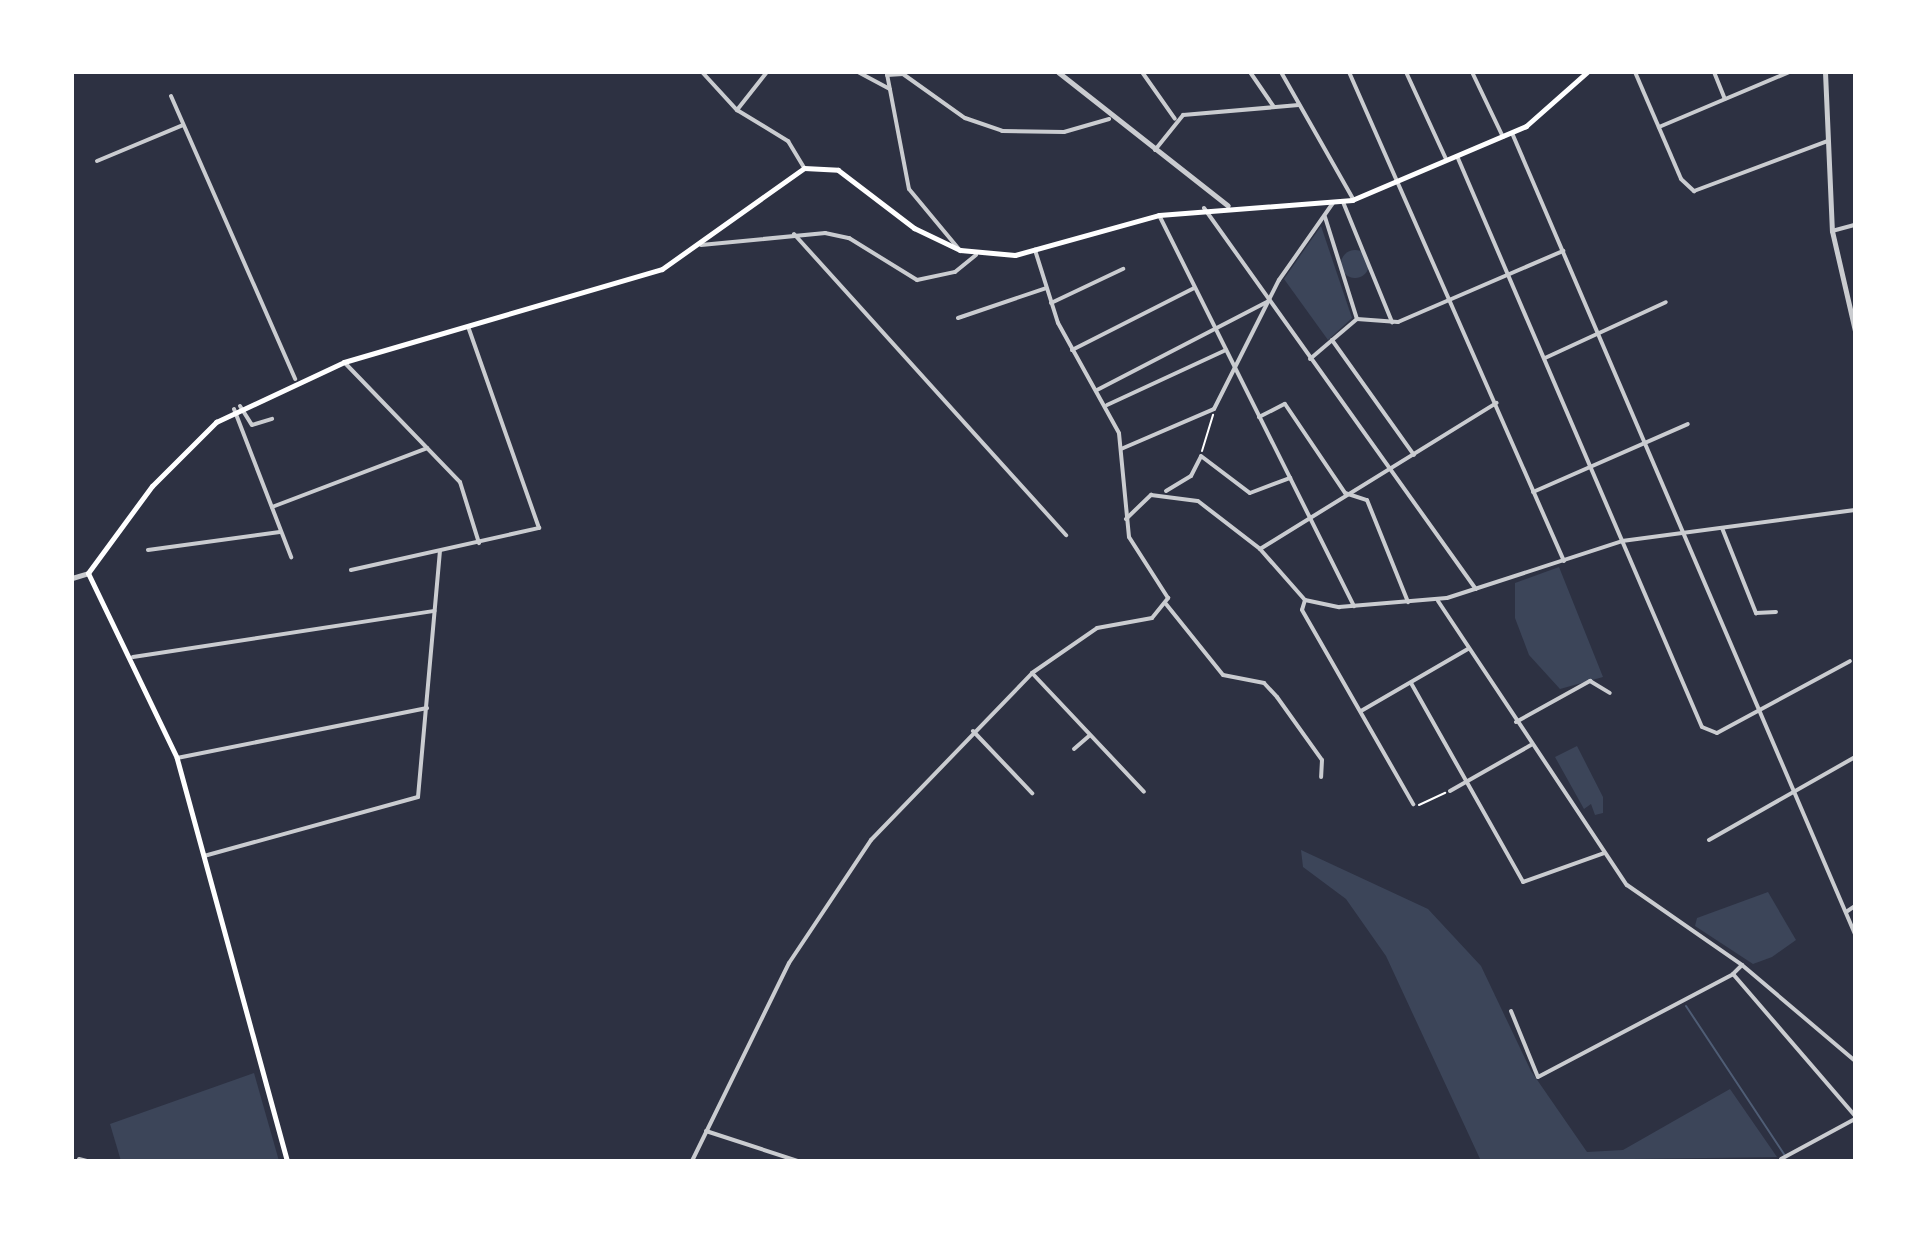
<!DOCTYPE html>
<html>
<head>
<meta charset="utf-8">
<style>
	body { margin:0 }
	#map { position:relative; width:1927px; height:1233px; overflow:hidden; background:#2d3142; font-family:Raleway,sans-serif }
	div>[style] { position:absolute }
	.green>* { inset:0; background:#3c4559 }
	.round { border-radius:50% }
	.stream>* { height:2px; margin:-1px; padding:0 1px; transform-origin:1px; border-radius:1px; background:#4f5d75 }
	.path>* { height:2px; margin:-1px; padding:0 1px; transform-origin:1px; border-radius:1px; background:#fff }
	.minor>* { height:4px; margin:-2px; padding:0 2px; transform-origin:2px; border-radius:2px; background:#caccd0 }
	.tertiary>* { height:5px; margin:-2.5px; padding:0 2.5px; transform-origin:2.5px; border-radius:2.5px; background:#caccd0 }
	.secondary>* { height:5px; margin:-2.5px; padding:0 2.5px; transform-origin:2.5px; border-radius:2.5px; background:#fff }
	span { translate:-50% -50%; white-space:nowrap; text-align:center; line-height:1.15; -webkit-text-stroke:6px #fff; paint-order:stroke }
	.frame { position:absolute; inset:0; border:74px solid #fff; pointer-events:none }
</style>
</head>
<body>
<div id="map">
	<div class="green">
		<div style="clip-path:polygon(1321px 226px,1352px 318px,1328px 340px,1284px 279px)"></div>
		<div class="round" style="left:1341px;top:250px;width:28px;height:28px"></div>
		<div style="clip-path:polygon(1559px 567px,1603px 677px,1560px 689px,1529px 655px,1515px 618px,1515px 583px)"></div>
		<div style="clip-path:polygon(1577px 746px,1603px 797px,1603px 813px,1595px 815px,1591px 804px,1584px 809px,1555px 757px)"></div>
		<div style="clip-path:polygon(1301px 850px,1428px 909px,1481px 966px,1531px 1071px,1587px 1152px,1623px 1150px,1730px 1089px,1777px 1157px,1481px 1161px,1386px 956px,1346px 899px,1303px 867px)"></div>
		<div style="clip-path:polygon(1768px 892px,1796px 940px,1772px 957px,1753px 964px,1695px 926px,1697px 918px)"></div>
		<div style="clip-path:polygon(254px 1073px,279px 1161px,121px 1161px,110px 1124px)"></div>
	</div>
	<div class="stream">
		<div style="left:1686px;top:1006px;width:178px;rotate:56.5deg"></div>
	</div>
	<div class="path">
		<div style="left:1202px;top:451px;width:38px;rotate:-73deg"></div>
		<div style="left:1419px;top:805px;width:29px;rotate:-25deg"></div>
	</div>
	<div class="minor">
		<div style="left:702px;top:72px;width:52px;rotate:47.4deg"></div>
		<div style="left:737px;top:110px;width:60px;rotate:31.3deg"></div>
		<div style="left:788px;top:141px;width:31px;rotate:59deg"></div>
		<div style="left:858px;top:72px;width:36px;rotate:28deg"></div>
		<div style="left:1142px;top:72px;width:57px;rotate:54.9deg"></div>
		<div style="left:1250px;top:72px;width:42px;rotate:55.6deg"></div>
		<div style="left:1281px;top:72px;width:146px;rotate:60.4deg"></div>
		<div style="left:1349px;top:72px;width:534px;rotate:66.27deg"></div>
		<div style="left:1406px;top:72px;width:96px;rotate:65.3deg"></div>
		<div style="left:1472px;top:72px;width:72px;rotate:64.5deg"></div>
		<div style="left:1635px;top:72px;width:116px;rotate:66.7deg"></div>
		<div style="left:1681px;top:179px;width:18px;rotate:43deg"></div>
		<div style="left:1694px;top:191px;width:143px;rotate:-20.5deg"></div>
		<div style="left:1714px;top:72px;width:29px;rotate:68deg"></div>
		<div style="left:887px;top:74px;width:117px;rotate:79.2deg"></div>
		<div style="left:909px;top:189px;width:77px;rotate:50.3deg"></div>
		<div style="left:887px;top:75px;width:16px;rotate:-4deg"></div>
		<div style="left:903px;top:74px;width:76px;rotate:35.4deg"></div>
		<div style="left:965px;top:118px;width:39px;rotate:19deg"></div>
		<div style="left:1002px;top:131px;width:62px;rotate:0.9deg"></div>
		<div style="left:1064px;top:132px;width:47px;rotate:-16.1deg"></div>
		<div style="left:171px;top:96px;width:309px;rotate:66.3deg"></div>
		<div style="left:737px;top:110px;width:48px;rotate:-51.7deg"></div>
		<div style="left:1659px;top:127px;width:141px;rotate:-22.9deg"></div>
		<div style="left:1512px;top:133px;width:871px;rotate:66.82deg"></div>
		<div style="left:1155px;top:150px;width:45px;rotate:-51.3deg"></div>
		<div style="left:1183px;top:115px;width:116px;rotate:-4.9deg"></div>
		<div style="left:1457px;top:156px;width:621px;rotate:66.78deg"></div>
		<div style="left:1702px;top:727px;width:16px;rotate:22deg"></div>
		<div style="left:1717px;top:733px;width:151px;rotate:-28.4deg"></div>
		<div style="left:97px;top:161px;width:93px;rotate:-22.7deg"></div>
		<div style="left:1343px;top:202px;width:130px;rotate:67.8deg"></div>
		<div style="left:1204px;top:208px;width:468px;rotate:54.5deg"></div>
		<div style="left:1159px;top:215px;width:437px;rotate:63.5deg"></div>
		<div style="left:1325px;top:217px;width:107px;rotate:72.6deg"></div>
		<div style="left:1832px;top:231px;width:24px;rotate:-15deg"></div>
		<div style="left:794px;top:234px;width:406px;rotate:47.9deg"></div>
		<div style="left:701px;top:245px;width:125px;rotate:-5.5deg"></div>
		<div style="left:825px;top:233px;width:25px;rotate:12deg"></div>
		<div style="left:849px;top:238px;width:80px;rotate:31.7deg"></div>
		<div style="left:917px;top:280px;width:39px;rotate:-12deg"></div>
		<div style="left:955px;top:272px;width:27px;rotate:-39deg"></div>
		<div style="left:1051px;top:303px;width:80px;rotate:-25.3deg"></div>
		<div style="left:958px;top:318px;width:93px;rotate:-18.8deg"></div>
		<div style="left:1332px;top:340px;width:141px;rotate:54.5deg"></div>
		<div style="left:1072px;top:350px;width:137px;rotate:-26.9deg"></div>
		<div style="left:1545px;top:358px;width:133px;rotate:-24.8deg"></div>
		<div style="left:1310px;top:359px;width:62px;rotate:-40.4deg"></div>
		<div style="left:1357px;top:319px;width:41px;rotate:4.2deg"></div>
		<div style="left:1398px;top:322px;width:180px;rotate:-23.3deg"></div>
		<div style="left:344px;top:362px;width:167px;rotate:46deg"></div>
		<div style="left:460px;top:482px;width:64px;rotate:72.7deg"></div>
		<div style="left:1097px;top:390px;width:194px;rotate:-27.4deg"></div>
		<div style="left:1107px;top:405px;width:131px;rotate:-24.8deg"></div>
		<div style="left:240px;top:406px;width:22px;rotate:58deg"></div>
		<div style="left:252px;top:425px;width:21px;rotate:-17deg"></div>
		<div style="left:234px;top:409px;width:159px;rotate:68.9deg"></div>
		<div style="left:1259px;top:417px;width:29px;rotate:-27deg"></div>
		<div style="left:1285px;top:404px;width:107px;rotate:56deg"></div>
		<div style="left:1345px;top:493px;width:23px;rotate:18deg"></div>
		<div style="left:1367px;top:500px;width:110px;rotate:68.1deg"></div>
		<div style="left:1121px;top:449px;width:101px;rotate:-23.3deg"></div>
		<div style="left:1214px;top:409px;width:144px;rotate:-63.3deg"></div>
		<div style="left:1279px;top:280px;width:94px;rotate:-55deg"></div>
		<div style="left:1166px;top:491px;width:29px;rotate:-31deg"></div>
		<div style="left:1191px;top:476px;width:22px;rotate:-63deg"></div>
		<div style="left:1201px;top:456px;width:61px;rotate:37.1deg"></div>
		<div style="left:1250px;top:493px;width:43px;rotate:-20.6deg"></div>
		<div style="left:1533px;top:492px;width:169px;rotate:-23.7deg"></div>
		<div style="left:272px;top:507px;width:166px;rotate:-20.8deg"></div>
		<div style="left:1126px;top:519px;width:35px;rotate:-44deg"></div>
		<div style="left:1151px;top:495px;width:47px;rotate:7.3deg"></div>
		<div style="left:1198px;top:501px;width:78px;rotate:37.7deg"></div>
		<div style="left:1260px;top:549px;width:68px;rotate:48.6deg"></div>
		<div style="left:1305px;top:600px;width:35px;rotate:12deg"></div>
		<div style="left:1339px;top:607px;width:108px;rotate:-4.8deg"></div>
		<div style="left:1447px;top:598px;width:184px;rotate:-18deg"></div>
		<div style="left:1622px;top:541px;width:235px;rotate:-7.6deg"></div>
		<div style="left:1722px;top:528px;width:92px;rotate:68.2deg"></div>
		<div style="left:1756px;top:613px;width:20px;rotate:-3deg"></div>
		<div style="left:1260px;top:549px;width:278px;rotate:-31.7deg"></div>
		<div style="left:148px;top:550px;width:133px;rotate:-7.8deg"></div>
		<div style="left:351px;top:570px;width:193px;rotate:-12.6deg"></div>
		<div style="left:539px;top:528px;width:211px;rotate:-109.4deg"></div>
		<div style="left:1305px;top:600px;width:10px;rotate:107deg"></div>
		<div style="left:1302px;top:610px;width:224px;rotate:60.2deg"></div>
		<div style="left:1438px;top:601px;width:341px;rotate:56.4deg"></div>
		<div style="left:1627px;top:885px;width:140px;rotate:34.8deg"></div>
		<div style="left:1742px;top:965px;width:148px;rotate:40.3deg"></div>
		<div style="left:1166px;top:604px;width:91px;rotate:51.2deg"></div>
		<div style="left:1223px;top:675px;width:42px;rotate:11deg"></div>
		<div style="left:1264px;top:683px;width:19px;rotate:47deg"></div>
		<div style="left:1277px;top:697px;width:77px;rotate:54.5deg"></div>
		<div style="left:1322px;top:760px;width:17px;rotate:93deg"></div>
		<div style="left:133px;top:657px;width:305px;rotate:-8.7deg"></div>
		<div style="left:1032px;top:673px;width:163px;rotate:46.7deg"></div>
		<div style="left:1411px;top:683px;width:228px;rotate:60.6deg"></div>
		<div style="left:1523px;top:882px;width:86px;rotate:-19.7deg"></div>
		<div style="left:1361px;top:711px;width:124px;rotate:-30.1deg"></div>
		<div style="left:1516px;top:722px;width:85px;rotate:-29deg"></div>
		<div style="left:1590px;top:681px;width:23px;rotate:31deg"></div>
		<div style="left:973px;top:731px;width:86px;rotate:46.4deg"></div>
		<div style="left:1074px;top:749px;width:21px;rotate:-41deg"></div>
		<div style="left:177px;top:758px;width:255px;rotate:-11.3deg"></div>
		<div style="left:1450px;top:791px;width:93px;rotate:-29.6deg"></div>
		<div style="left:1709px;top:840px;width:168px;rotate:-29.6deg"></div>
		<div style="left:204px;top:856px;width:222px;rotate:-15.4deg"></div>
		<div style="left:418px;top:797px;width:247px;rotate:-84.9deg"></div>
		<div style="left:1846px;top:912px;width:11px;rotate:-34deg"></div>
		<div style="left:1742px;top:965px;width:13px;rotate:135deg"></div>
		<div style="left:1733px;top:974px;width:187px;rotate:49.3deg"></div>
		<div style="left:1511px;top:1011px;width:71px;rotate:67.8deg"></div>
		<div style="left:1538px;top:1077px;width:221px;rotate:-27.8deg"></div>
		<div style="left:706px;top:1131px;width:97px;rotate:18.1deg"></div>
		<div style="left:79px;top:1159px;width:8px;rotate:14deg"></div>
		<div style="left:1781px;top:1159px;width:84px;rotate:-28.4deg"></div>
		<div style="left:692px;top:1161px;width:220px;rotate:-63.9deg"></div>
		<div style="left:789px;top:963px;width:148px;rotate:-56.3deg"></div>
		<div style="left:871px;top:840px;width:232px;rotate:-46deg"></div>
		<div style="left:1032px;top:673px;width:79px;rotate:-34.7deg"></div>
		<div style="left:1097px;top:628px;width:56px;rotate:-10.3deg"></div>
		<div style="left:1152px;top:618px;width:26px;rotate:-51deg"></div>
		<div style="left:1168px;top:598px;width:72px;rotate:-122.6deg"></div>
		<div style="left:1129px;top:537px;width:104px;rotate:-95.5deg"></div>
		<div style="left:1119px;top:433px;width:126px;rotate:-119deg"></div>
		<div style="left:1058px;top:323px;width:77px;rotate:-107.5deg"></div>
	</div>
	<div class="tertiary">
		<div style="left:1058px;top:72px;width:216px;rotate:38.2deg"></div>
		<div style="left:1825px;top:72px;width:159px;rotate:87.5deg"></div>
		<div style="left:1832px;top:231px;width:103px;rotate:77deg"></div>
		<div style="left:72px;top:578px;width:17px;rotate:-17deg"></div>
	</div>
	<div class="secondary">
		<div style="left:287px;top:1161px;width:418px;rotate:-105.3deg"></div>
		<div style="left:177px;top:758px;width:205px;rotate:-115.7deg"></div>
		<div style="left:88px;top:573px;width:108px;rotate:-53.7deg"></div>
		<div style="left:152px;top:486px;width:91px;rotate:-45deg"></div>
		<div style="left:216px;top:422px;width:141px;rotate:-25.1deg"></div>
		<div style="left:344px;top:362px;width:331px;rotate:-16.3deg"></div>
		<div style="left:662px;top:269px;width:174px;rotate:-35.4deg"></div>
		<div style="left:804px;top:168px;width:34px;rotate:3deg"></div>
		<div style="left:838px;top:170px;width:96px;rotate:37.3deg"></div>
		<div style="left:914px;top:228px;width:51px;rotate:25.6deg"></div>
		<div style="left:960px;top:250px;width:55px;rotate:5.2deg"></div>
		<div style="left:1015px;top:255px;width:149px;rotate:-15.5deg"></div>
		<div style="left:1159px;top:215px;width:194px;rotate:-4.4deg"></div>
		<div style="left:1352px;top:200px;width:189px;rotate:-23deg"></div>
		<div style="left:1526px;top:126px;width:81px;rotate:-41.5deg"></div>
	</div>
	<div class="frame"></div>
</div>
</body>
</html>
